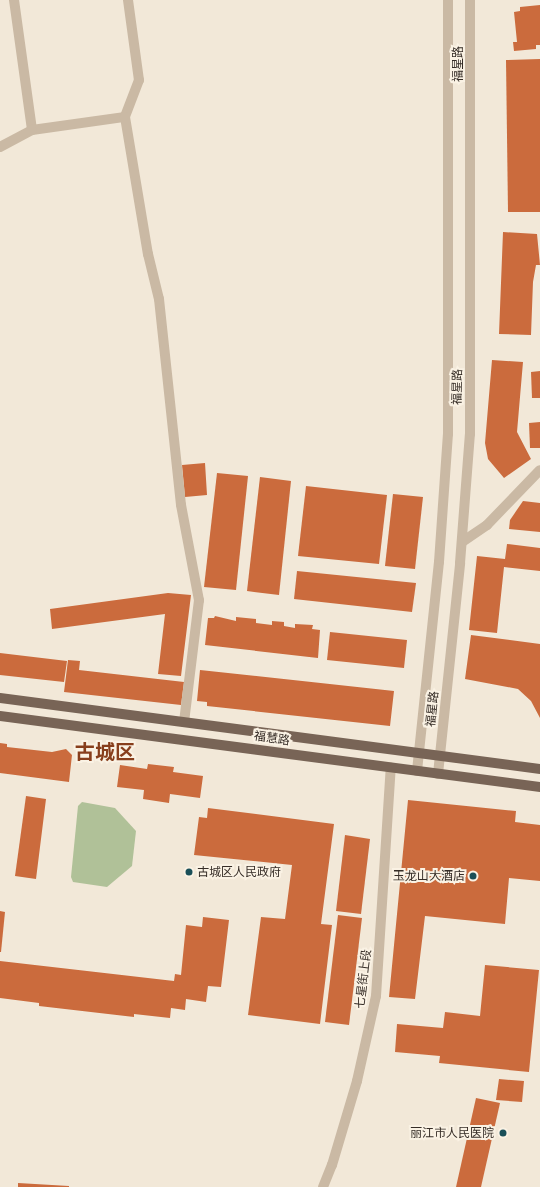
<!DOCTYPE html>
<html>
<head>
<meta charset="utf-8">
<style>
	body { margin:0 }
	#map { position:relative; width:540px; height:1187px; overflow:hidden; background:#f2e8d8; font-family:Manrope,"Noto Sans SC",sans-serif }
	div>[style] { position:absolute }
	.green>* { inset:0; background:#b0c198 }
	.building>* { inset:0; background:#cb6b3d }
	.street>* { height:10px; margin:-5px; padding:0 5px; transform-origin:5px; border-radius:5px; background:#cab9a4 }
	.primary>* { height:10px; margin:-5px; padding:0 5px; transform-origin:5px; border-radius:5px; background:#786456 }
	.dots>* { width:11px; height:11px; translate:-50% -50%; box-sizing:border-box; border:2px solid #faf2e4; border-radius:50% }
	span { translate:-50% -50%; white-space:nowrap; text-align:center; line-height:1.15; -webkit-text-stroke:4px #faf2e4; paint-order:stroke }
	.street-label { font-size:12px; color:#352c26 }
	.poi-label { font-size:12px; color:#352c26 }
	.left { translate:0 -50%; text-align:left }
	.right { translate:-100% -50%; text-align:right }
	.town-label { font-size:20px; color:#873e1c; font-weight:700 }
</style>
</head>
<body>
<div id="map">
	<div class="green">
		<div style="clip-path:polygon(82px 802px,115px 808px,136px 831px,132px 866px,107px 887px,73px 882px,71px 877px,78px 806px)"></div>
	</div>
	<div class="building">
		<div style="clip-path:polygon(540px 5px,540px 45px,536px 45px,536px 49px,514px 51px,513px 42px,517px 42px,514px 12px,520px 11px,520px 7px)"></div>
		<div style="clip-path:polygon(540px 59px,540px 212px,508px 212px,506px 60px)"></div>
		<div style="clip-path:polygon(503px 232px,537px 234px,540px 265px,536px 265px,533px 282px,531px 335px,499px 334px)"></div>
		<div style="clip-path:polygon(492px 360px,523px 362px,517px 432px,531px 459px,504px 478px,488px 459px,485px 443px)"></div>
		<div style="clip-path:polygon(540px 371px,540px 398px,532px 398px,531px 372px)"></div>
		<div style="clip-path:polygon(540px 422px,540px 448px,530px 448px,529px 423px)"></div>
		<div style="clip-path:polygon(205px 463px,207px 495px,185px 497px,182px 465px)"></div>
		<div style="clip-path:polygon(217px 473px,248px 476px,236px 590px,204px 587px)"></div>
		<div style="clip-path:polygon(260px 477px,291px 481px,279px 595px,247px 591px)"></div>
		<div style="clip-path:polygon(306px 486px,387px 495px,379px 564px,298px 556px)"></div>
		<div style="clip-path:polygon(393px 494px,423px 497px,415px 569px,385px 566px)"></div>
		<div style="clip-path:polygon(523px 501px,540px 503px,540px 532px,509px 529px,510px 520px)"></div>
		<div style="clip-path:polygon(507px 544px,540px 548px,540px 571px,504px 567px,497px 633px,469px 630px,477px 556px,505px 559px)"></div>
		<div style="clip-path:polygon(297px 571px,416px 583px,412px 612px,294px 599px)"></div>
		<div style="clip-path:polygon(168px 593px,191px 595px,181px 676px,158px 674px,165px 614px,52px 629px,50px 609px)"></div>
		<div style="clip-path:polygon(215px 616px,236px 621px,236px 617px,256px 619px,256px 623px,272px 625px,272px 621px,284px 622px,284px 626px,295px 628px,295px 624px,313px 625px,312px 629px,320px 630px,318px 658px,205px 645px,208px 618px,214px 618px)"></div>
		<div style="clip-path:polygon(330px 632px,407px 640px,404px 668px,327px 660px)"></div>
		<div style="clip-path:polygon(471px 635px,540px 644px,540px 718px,531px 701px,518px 689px,465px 679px)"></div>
		<div style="clip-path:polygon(0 653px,67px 661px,64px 682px,0 675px)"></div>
		<div style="clip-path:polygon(68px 660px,80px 661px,79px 670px,184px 682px,181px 705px,64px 692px)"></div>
		<div style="clip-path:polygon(200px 670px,394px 691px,390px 726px,207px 706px,207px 702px,197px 701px)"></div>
		<div style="clip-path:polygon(0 743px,7px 744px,7px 747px,52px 752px,66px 749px,72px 755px,69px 782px,0 773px)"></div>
		<div style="clip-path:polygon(148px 764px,174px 767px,173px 772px,203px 776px,200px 798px,170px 794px,169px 803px,143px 799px,144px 790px,117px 787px,120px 765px,147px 769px)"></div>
		<div style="clip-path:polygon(26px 796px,46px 799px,36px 879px,15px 876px)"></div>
		<div style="clip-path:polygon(408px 800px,516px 811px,515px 822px,540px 825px,540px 881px,509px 878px,505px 924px,425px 916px,415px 999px,389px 997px)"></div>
		<div style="clip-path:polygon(208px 808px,334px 824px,321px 924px,332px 925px,320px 1024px,248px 1015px,261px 917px,285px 919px,292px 865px,194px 855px,199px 817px,207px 818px)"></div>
		<div style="clip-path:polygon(345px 835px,370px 839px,361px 914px,336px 911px)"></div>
		<div style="clip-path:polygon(0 911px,5px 912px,1px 952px,0 952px)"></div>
		<div style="clip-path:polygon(338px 915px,362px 918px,349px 1025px,325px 1022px)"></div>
		<div style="clip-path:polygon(203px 917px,229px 920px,221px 987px,208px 986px,206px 1002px,186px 999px,185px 1010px,171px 1008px,170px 1018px,134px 1014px,134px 1017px,39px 1006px,39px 1003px,0 998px,0 961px,174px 981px,175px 974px,181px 975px,186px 925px,202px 927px)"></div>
		<div style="clip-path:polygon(485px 965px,539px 970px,529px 1072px,439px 1063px,440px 1056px,395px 1052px,397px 1024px,443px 1028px,445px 1012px,480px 1016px)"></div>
		<div style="clip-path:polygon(499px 1079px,524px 1081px,522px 1102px,496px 1100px)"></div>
		<div style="clip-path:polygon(476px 1098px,500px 1103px,481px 1187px,456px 1187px)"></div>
		<div style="clip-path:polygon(18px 1183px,69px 1186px,69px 1187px,18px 1187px)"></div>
	</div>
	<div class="street">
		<div style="left:14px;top:0;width:131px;rotate:82.1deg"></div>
		<div style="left:32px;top:130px;width:94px;rotate:-8deg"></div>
		<div style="left:128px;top:0;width:81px;rotate:82.2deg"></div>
		<div style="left:139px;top:80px;width:40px;rotate:111deg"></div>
		<div style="left:125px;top:117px;width:139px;rotate:80.5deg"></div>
		<div style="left:148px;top:254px;width:46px;rotate:76.3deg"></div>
		<div style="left:159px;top:299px;width:207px;rotate:83.9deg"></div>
		<div style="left:181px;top:505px;width:97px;rotate:79.3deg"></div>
		<div style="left:199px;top:600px;width:123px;rotate:97deg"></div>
		<div style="left:0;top:147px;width:36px;rotate:-28deg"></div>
		<div style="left:462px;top:542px;width:30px;rotate:-34deg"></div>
		<div style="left:487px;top:525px;width:76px;rotate:-46.1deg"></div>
		<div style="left:417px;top:771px;width:210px;rotate:-84deg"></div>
		<div style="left:439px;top:562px;width:128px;rotate:-86deg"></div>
		<div style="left:448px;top:434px;width:434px;rotate:-90deg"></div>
		<div style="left:438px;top:774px;width:212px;rotate:-84deg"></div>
		<div style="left:460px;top:563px;width:129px;rotate:-85.6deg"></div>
		<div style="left:470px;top:434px;width:434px;rotate:-90deg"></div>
		<div style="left:323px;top:1187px;width:24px;rotate:-68deg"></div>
		<div style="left:332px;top:1165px;width:88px;rotate:-73.4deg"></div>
		<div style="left:357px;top:1081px;width:87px;rotate:-77.4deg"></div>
		<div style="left:376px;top:996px;width:229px;rotate:-86.3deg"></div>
	</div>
	<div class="primary">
		<div style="left:0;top:698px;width:545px;rotate:7.49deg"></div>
		<div style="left:0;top:716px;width:545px;rotate:7.49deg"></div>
	</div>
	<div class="dots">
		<div style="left:189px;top:872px;background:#1a4f58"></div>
		<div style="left:473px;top:876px;background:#1a4f58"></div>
		<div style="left:503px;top:1133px;background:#1a4f58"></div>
	</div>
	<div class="street-label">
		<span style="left:458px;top:64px;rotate:-90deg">福星路</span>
		<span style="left:457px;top:387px;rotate:-89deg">福星路</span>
		<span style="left:432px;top:709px;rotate:-84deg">福星路</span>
		<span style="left:272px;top:738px;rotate:8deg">福慧路</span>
		<span style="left:363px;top:979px;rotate:-83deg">七星街上段</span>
	</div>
	<div class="poi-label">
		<span class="left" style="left:197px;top:872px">古城区人民政府</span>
		<span class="right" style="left:465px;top:876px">玉龙山大酒店</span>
		<span class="right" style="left:494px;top:1133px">丽江市人民医院</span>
	</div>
	<div class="town-label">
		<span style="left:105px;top:751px">古城区</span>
	</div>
</div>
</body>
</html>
